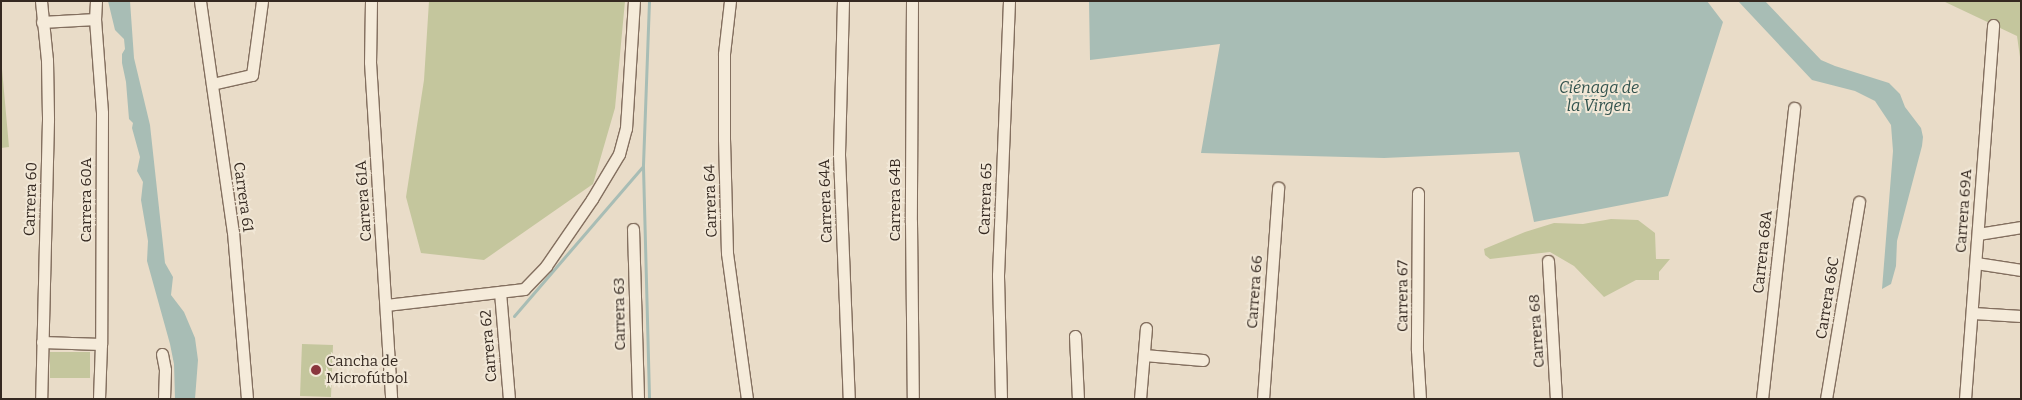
<!DOCTYPE html>
<html>
<head>
<meta charset="utf-8">
<style>
	body { margin:0 }
	#map { position:relative; width:2022px; height:400px; overflow:hidden; background:#e9dcc8; font-family:Bitter,serif }
	div>[style] { position:absolute }
	.green>* { inset:0; background:#c4c69d }
	.water>* { inset:0; background:#a8bdb5 }
	.stream>* { height:3px; margin:-1.5px; padding:0 1.5px; transform-origin:1.5px; border-radius:1.5px; background:#a8bdb5 }
	.roads { filter:drop-shadow(1px 0 #836f5f) drop-shadow(-1px 0 #836f5f) drop-shadow(0 1px #836f5f) drop-shadow(0 -1px #836f5f) }
	.minor>* { height:11px; margin:-5.5px; padding:0 5.5px; transform-origin:5.5px; border-radius:5.5px; background:#f5ebda }
	.dots>* { width:14px; height:14px; translate:-50% -50%; box-sizing:border-box; border:2px solid #f1e7d6; border-radius:50% }
	span { translate:-50% -50%; white-space:nowrap; text-align:center; line-height:1.15; -webkit-text-stroke:4px #f1e7d6; paint-order:stroke }
	.street-label { font-size:15px; color:#352921 }
	.poi-label { font-size:15px; color:#352921 }
	.left { translate:0 -50%; text-align:left }
	.water-label { font-size:16px; color:#32534e; font-style:italic }
	.frame { position:absolute; inset:0; border:2px solid #352921; pointer-events:none }
</style>
</head>
<body>
<div id="map">
	<div class="green">
		<div style="clip-path:polygon(429px 1px,625px 1px,615px 108px,593px 184px,484px 260px,421px 253px,406px 197px,424px 80px)"></div>
		<div style="clip-path:polygon(1943px 1px,2021px 1px,2021px 64px,2017px 36px)"></div>
		<div style="clip-path:polygon(1px 45px,2px 69px,9px 147px,1px 148px)"></div>
		<div style="clip-path:polygon(1611px 219px,1638px 220px,1655px 233px,1656px 259px,1670px 259px,1659px 272px,1659px 280px,1636px 280px,1604px 297px,1574px 266px,1550px 252px,1490px 259px,1485px 255px,1484px 249px,1525px 232px,1554px 223px,1583px 224px)"></div>
		<div style="clip-path:polygon(302px 344px,333px 345px,331px 397px,300px 396px)"></div>
		<div style="clip-path:polygon(50px 352px,90px 352px,90px 378px,50px 378px)"></div>
	</div>
	<div class="water">
		<div style="clip-path:polygon(108px 1px,130px 1px,134px 58px,150px 125px,165px 263px,173px 277px,171px 295px,184px 312px,195px 338px,198px 360px,195px 399px,175px 399px,174px 364px,170px 344px,147px 261px,148px 241px,141px 200px,143px 182px,137px 171px,140px 157px,132px 128px,133px 123px,129px 119px,126px 82px,122px 63px,122px 54px,125px 49px,124px 39px,115px 30px)"></div>
		<div style="clip-path:polygon(1089px 1px,1707px 1px,1723px 22px,1668px 196px,1534px 222px,1519px 152px,1384px 158px,1201px 153px,1220px 44px,1090px 60px)"></div>
		<div style="clip-path:polygon(1738px 1px,1765px 1px,1821px 60px,1835px 66px,1889px 83px,1900px 94px,1905px 107px,1921px 128px,1923px 137px,1922px 146px,1897px 241px,1896px 266px,1891px 284px,1882px 289px,1893px 151px,1891px 125px,1875px 101px,1855px 91px,1812px 80px)"></div>
	</div>
	<div class="stream">
		<div style="left:649px;top:1px;width:166px;rotate:92.1deg"></div>
		<div style="left:643px;top:167px;width:232px;rotate:88.5deg"></div>
		<div style="left:514px;top:316px;width:196px;rotate:-49.3deg"></div>
	</div>
	<div class="roads">
		<div class="minor">
			<div style="left:41px;top:1px;width:59px;rotate:84.2deg"></div>
			<div style="left:47px;top:60px;width:60px;rotate:89deg"></div>
			<div style="left:48px;top:120px;width:279px;rotate:91.4deg"></div>
			<div style="left:96px;top:1px;width:18px;rotate:93deg"></div>
			<div style="left:95px;top:19px;width:94px;rotate:85.7deg"></div>
			<div style="left:102px;top:113px;width:231px;rotate:90.2deg"></div>
			<div style="left:101px;top:344px;width:55px;rotate:92.1deg"></div>
			<div style="left:200px;top:1px;width:233px;rotate:81.9deg"></div>
			<div style="left:233px;top:232px;width:168px;rotate:85.2deg"></div>
			<div style="left:371px;top:1px;width:61px;rotate:90.9deg"></div>
			<div style="left:370px;top:62px;width:338px;rotate:86.4deg"></div>
			<div style="left:730px;top:1px;width:53px;rotate:96.5deg"></div>
			<div style="left:724px;top:54px;width:85px;rotate:90deg"></div>
			<div style="left:724px;top:139px;width:114px;rotate:88.5deg"></div>
			<div style="left:727px;top:253px;width:147px;rotate:82.2deg"></div>
			<div style="left:843px;top:1px;width:154px;rotate:91.5deg"></div>
			<div style="left:839px;top:155px;width:244px;rotate:87.7deg"></div>
			<div style="left:912px;top:1px;width:221px;rotate:90.3deg"></div>
			<div style="left:911px;top:222px;width:177px;rotate:89.4deg"></div>
			<div style="left:42px;top:22px;width:53px;rotate:-3.2deg"></div>
			<div style="left:212px;top:84px;width:41px;rotate:-12.7deg"></div>
			<div style="left:252px;top:75px;width:75px;rotate:-82.3deg"></div>
			<div style="left:1418px;top:193px;width:157px;rotate:90.4deg"></div>
			<div style="left:1417px;top:350px;width:49px;rotate:86.5deg"></div>
			<div style="left:633px;top:229px;width:170px;rotate:88.3deg"></div>
			<div style="left:1978px;top:234px;width:44px;rotate:-9.2deg"></div>
			<div style="left:1548px;top:261px;width:138px;rotate:86.7deg"></div>
			<div style="left:1976px;top:263px;width:46px;rotate:8.8deg"></div>
			<div style="left:500px;top:292px;width:107px;rotate:85.2deg"></div>
			<div style="left:386px;top:305px;width:139px;rotate:-6.6deg"></div>
			<div style="left:524px;top:289px;width:32px;rotate:-46deg"></div>
			<div style="left:546px;top:266px;width:81px;rotate:-55.5deg"></div>
			<div style="left:592px;top:199px;width:52px;rotate:-59deg"></div>
			<div style="left:619px;top:154px;width:27px;rotate:-75deg"></div>
			<div style="left:626px;top:128px;width:127px;rotate:-86.4deg"></div>
			<div style="left:1973px;top:313px;width:48px;rotate:3.6deg"></div>
			<div style="left:1075px;top:336px;width:63px;rotate:87.3deg"></div>
			<div style="left:42px;top:342px;width:59px;rotate:1.9deg"></div>
			<div style="left:162px;top:354px;width:16px;rotate:79deg"></div>
			<div style="left:165px;top:370px;width:29px;rotate:92deg"></div>
			<div style="left:1144px;top:355px;width:59px;rotate:4.8deg"></div>
			<div style="left:1001px;top:399px;width:124px;rotate:-91.4deg"></div>
			<div style="left:998px;top:275px;width:274px;rotate:-87.7deg"></div>
			<div style="left:1140px;top:399px;width:71px;rotate:-85.2deg"></div>
			<div style="left:1263px;top:399px;width:212px;rotate:-85.9deg"></div>
			<div style="left:1762px;top:399px;width:293px;rotate:-83.7deg"></div>
			<div style="left:1826px;top:399px;width:200px;rotate:-80.5deg"></div>
			<div style="left:1965px;top:399px;width:375px;rotate:-85.7deg"></div>
		</div>
	</div>
	<div class="dots">
		<div style="left:316px;top:370px;background:#8a363d"></div>
	</div>
	<div class="street-label">
		<span style="left:243px;top:197px;rotate:82deg">Carrera 61</span>
		<span style="left:31px;top:199px;rotate:-88deg">Carrera 60</span>
		<span style="left:986px;top:199px;rotate:-88deg">Carrera 65</span>
		<span style="left:87px;top:200px;rotate:-90deg">Carrera 60A</span>
		<span style="left:896px;top:200px;rotate:-90deg">Carrera 64B</span>
		<span style="left:364px;top:201px;rotate:-94deg">Carrera 61A</span>
		<span style="left:711px;top:201px;rotate:-92deg">Carrera 64</span>
		<span style="left:826px;top:201px;rotate:-92deg">Carrera 64A</span>
		<span style="left:1964px;top:211px;rotate:-86deg">Carrera 69A</span>
		<span style="left:1763px;top:252px;rotate:-84deg">Carrera 68A</span>
		<span style="left:1255px;top:292px;rotate:-86deg">Carrera 66</span>
		<span style="left:1403px;top:296px;rotate:-90deg">Carrera 67</span>
		<span style="left:1828px;top:298px;rotate:-81deg">Carrera 68C</span>
		<span style="left:620px;top:314px;rotate:-91deg">Carrera 63</span>
		<span style="left:1537px;top:331px;rotate:-94deg">Carrera 68</span>
		<span style="left:489px;top:346px;rotate:-95deg">Carrera 62</span>
	</div>
	<div class="poi-label">
		<span class="left" style="left:326px;top:370px">Cancha de<br>Microfútbol</span>
	</div>
	<div class="water-label">
		<span style="left:1599px;top:97px">Ciénaga de<br>la Virgen</span>
	</div>
	<div class="frame"></div>
</div>
</body>
</html>
